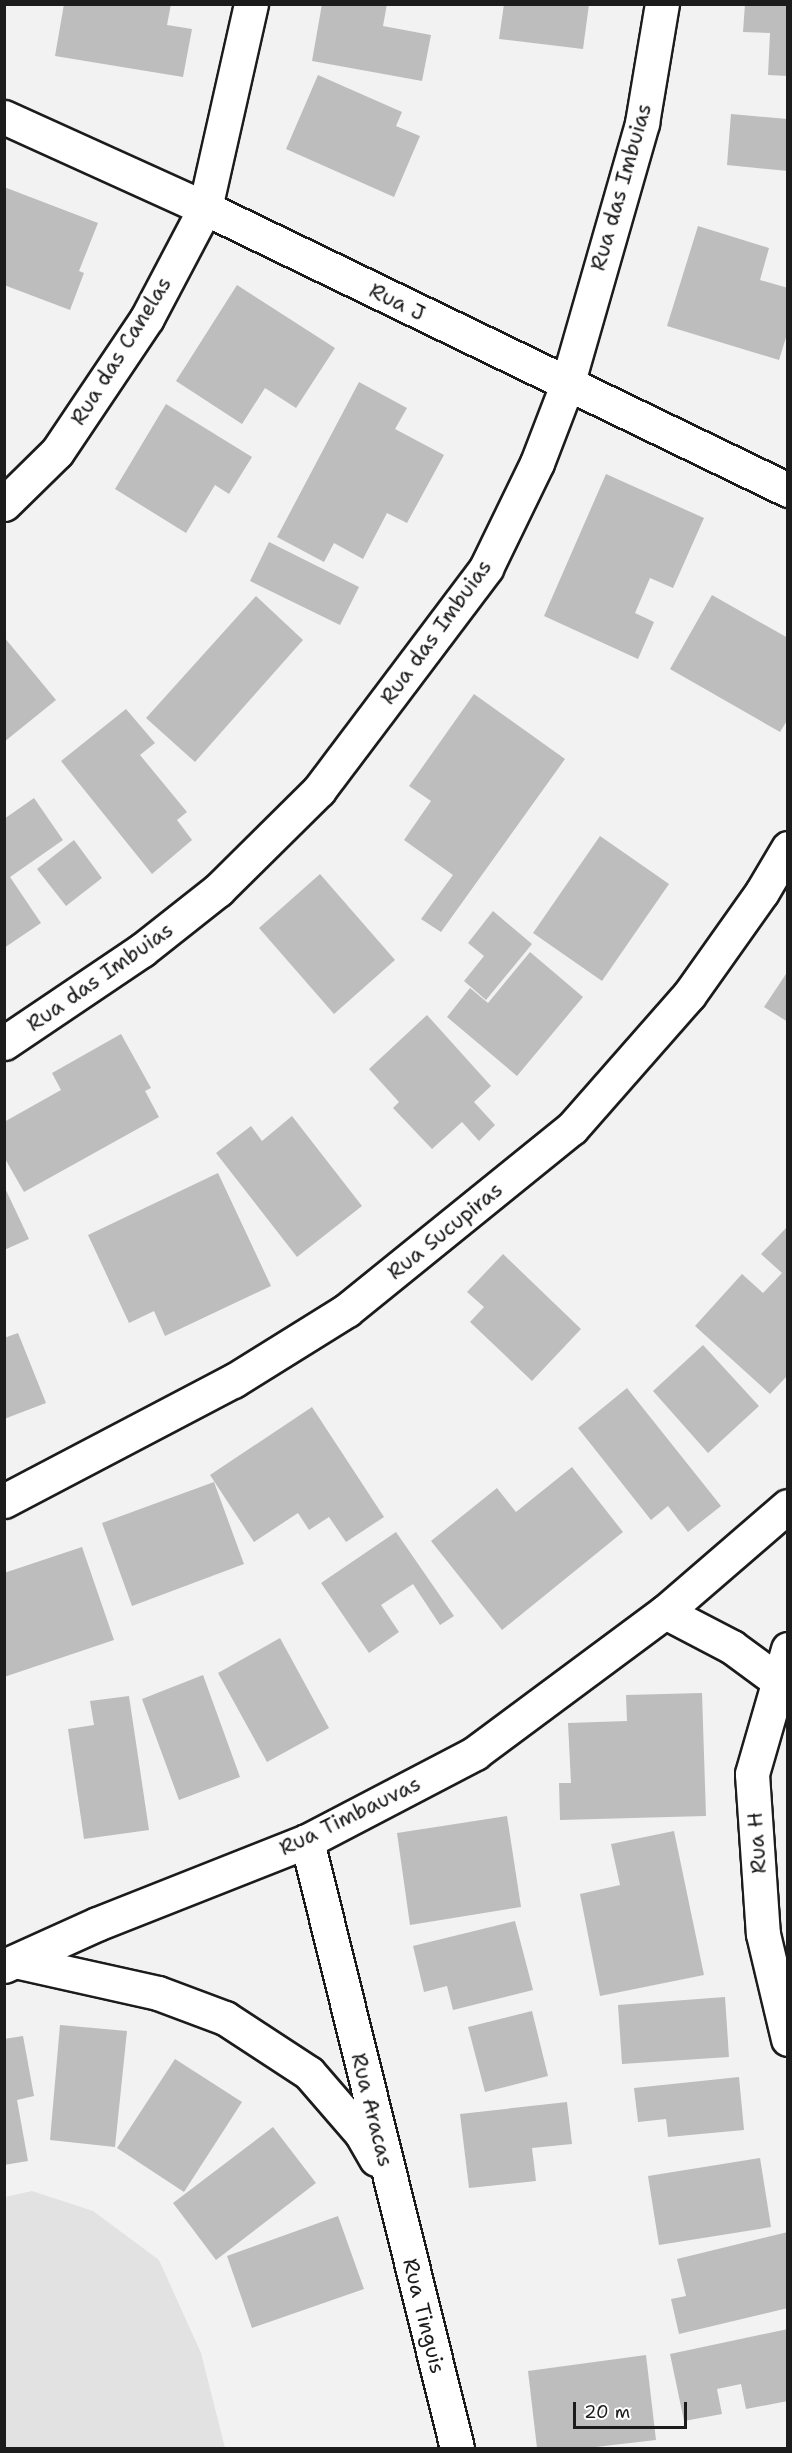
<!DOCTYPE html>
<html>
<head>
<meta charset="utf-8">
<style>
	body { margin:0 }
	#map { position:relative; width:792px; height:2453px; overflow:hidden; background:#f2f2f2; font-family:"Shantell Sans",sans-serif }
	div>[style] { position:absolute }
	.built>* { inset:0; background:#e2e2e2 }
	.building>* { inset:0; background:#bdbdbd }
	.roads { filter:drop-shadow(2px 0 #1c1c1c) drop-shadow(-2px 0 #1c1c1c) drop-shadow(0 2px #1c1c1c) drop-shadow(0 -2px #1c1c1c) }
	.street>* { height:33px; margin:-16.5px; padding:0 16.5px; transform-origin:16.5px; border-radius:16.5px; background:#fff }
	span { translate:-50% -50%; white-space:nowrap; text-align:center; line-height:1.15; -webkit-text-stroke:5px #fff; paint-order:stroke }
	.street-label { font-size:21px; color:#1c1c1c }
	.frame { position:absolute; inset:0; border:6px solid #1c1c1c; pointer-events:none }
	.scale { position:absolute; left:573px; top:2402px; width:114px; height:27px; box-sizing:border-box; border:3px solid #1c1c1c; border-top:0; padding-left:8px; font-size:18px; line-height:21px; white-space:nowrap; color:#1c1c1c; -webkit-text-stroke:4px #fff; paint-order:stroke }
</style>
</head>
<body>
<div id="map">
	<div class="built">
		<div style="clip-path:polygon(32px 2191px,93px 2211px,159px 2260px,201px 2353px,225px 2448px,5px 2448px,5px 2197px)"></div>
	</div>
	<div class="building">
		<div style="clip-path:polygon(64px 4px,171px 4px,167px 25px,192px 29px,183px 77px,55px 56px)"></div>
		<div style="clip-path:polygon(322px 4px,387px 4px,383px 26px,431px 35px,422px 81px,312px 61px)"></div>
		<div style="clip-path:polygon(504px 4px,589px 4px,583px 49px,499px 39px)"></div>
		<div style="clip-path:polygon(745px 4px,788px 4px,788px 76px,768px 75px,770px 33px,743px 32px)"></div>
		<div style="clip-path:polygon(318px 75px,402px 112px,396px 126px,420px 136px,394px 197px,286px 149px)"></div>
		<div style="clip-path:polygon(731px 114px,788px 119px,788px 171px,727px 165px)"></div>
		<div style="clip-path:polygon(4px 187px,98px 223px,79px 271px,84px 273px,70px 310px,4px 285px)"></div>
		<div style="clip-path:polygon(698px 226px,769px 248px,760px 280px,788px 288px,788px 331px,779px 360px,667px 326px)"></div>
		<div style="clip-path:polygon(237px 285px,335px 348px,296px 408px,265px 388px,242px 424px,176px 381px)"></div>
		<div style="clip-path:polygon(359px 382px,407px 408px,395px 429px,444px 455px,407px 523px,387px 513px,363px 559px,334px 543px,324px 562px,277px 537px)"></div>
		<div style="clip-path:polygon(166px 404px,252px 457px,229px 494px,215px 485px,186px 533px,115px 489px)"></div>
		<div style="clip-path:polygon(606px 474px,704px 518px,673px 588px,650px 578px,635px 613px,654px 622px,638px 659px,544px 616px)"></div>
		<div style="clip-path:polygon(269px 542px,359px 587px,340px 625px,250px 581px)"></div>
		<div style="clip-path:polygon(712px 595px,788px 638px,788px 719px,780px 732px,670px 669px)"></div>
		<div style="clip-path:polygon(256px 596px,303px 640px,195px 762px,146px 718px)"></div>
		<div style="clip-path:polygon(4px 637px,56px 700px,4px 742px)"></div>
		<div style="clip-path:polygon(474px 694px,565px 759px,441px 932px,421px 919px,453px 875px,404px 840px,431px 801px,409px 786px)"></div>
		<div style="clip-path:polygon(126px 709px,155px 743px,140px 755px,187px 812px,177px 820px,192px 840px,152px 874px,61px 761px)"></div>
		<div style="clip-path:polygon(34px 798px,63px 840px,10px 877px,41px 923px,4px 948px,4px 819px)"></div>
		<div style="clip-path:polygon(600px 836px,669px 884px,602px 981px,533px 933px)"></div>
		<div style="clip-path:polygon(74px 840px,102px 878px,66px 906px,37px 869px)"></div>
		<div style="clip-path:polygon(320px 874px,395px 960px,334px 1014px,259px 928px)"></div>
		<div style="clip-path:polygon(493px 911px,532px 944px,486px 1000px,464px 981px,484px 956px,468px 943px)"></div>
		<div style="clip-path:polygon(530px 952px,583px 997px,517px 1076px,447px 1017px,470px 988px,488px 1003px)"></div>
		<div style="clip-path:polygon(788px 971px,788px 1022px,764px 1007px)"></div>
		<div style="clip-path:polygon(427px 1015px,491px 1086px,474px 1102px,495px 1125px,479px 1141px,462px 1122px,432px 1149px,393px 1108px,399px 1102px,369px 1069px)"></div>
		<div style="clip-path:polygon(121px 1034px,151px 1088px,145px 1091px,159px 1117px,24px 1192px,4px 1157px,4px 1122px,61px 1090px,52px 1073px)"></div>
		<div style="clip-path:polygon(292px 1116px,362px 1206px,297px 1257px,216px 1153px,251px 1126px,262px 1141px)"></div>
		<div style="clip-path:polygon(218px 1173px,271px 1286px,165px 1336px,154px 1311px,129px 1323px,88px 1235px)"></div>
		<div style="clip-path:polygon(4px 1186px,29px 1239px,4px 1250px)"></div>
		<div style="clip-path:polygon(788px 1226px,788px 1375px,770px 1394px,695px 1326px,742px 1274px,763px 1293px,782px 1273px,761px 1254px)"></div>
		<div style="clip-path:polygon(503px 1254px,581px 1329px,532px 1381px,470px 1322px,484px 1307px,467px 1292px)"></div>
		<div style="clip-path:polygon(18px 1333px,46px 1403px,4px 1419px,4px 1338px)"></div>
		<div style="clip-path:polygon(703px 1345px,759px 1406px,708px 1453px,653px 1391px)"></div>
		<div style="clip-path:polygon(627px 1388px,721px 1506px,688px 1532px,668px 1506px,651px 1520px,578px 1428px)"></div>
		<div style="clip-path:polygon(312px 1407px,384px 1517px,346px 1542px,329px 1517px,309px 1530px,298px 1513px,254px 1542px,210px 1475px)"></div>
		<div style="clip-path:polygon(572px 1467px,623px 1532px,502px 1630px,431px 1541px,497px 1488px,516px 1512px)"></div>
		<div style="clip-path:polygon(214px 1482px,244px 1564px,132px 1606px,102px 1523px)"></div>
		<div style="clip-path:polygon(396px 1532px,454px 1616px,440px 1625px,413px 1584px,381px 1605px,399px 1632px,369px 1653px,321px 1583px)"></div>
		<div style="clip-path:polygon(82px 1547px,114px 1640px,4px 1677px,4px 1573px)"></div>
		<div style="clip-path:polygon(280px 1638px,329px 1728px,267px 1762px,218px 1673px)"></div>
		<div style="clip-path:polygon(203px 1675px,240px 1777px,179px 1800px,142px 1699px)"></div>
		<div style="clip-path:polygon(702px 1693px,706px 1816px,560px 1820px,559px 1783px,571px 1783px,568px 1723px,627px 1721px,626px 1695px)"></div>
		<div style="clip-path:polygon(129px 1696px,149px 1830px,84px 1839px,68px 1729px,94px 1725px,90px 1701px)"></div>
		<div style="clip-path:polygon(507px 1816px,521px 1907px,410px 1925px,397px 1833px)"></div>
		<div style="clip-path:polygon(674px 1831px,704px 1975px,600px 1996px,580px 1894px,620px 1885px,611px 1844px)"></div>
		<div style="clip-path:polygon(515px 1921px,533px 1990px,453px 2010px,447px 1986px,424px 1992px,413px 1946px)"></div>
		<div style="clip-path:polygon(725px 1997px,729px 2057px,622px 2064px,618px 2005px)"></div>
		<div style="clip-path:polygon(532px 2011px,548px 2076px,485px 2092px,468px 2027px)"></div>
		<div style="clip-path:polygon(60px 2025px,127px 2031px,115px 2147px,50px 2140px)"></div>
		<div style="clip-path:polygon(23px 2036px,34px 2096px,17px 2100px,28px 2161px,4px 2165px,4px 2039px)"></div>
		<div style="clip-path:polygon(175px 2059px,242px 2102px,184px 2192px,117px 2148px)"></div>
		<div style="clip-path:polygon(739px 2077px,744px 2130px,668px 2137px,666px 2119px,638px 2122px,634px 2088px)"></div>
		<div style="clip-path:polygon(567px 2102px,572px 2144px,532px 2148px,536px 2181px,469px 2188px,460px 2114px)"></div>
		<div style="clip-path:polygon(273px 2127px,316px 2183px,216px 2260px,173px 2203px)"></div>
		<div style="clip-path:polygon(760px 2158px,771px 2227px,659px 2245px,648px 2176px)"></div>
		<div style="clip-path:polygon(338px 2216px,364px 2289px,252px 2328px,227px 2256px)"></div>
		<div style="clip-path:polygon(788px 2232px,788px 2308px,679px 2334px,671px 2299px,686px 2296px,677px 2259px)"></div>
		<div style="clip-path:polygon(788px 2329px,788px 2401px,746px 2409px,741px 2384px,717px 2389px,722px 2414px,684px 2421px,670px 2354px)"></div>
		<div style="clip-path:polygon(646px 2355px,656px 2440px,587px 2448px,537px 2448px,528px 2371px)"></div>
	</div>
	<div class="roads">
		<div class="street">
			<div style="left:4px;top:117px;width:221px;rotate:24.4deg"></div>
			<div style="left:205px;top:208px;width:648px;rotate:25.81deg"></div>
			<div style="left:4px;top:504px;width:74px;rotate:-44.5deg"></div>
			<div style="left:57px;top:452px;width:161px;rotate:-56.1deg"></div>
			<div style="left:147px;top:318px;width:124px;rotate:-62.2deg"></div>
			<div style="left:205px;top:208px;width:209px;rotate:-77.3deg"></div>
			<div style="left:4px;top:1043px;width:166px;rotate:-34deg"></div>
			<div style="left:142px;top:950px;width:97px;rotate:-38.3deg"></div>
			<div style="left:218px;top:890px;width:142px;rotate:-44.7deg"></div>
			<div style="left:319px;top:790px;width:278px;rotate:-53deg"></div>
			<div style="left:486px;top:568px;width:117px;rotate:-64.1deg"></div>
			<div style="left:537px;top:463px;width:84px;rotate:-69deg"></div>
			<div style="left:567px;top:385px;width:273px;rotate:-74deg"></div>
			<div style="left:642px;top:123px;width:121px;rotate:-80.5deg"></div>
			<div style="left:4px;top:1501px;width:259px;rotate:-27.7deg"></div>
			<div style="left:233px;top:1381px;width:134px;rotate:-31.9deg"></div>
			<div style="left:347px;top:1310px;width:289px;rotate:-39deg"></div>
			<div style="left:572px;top:1128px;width:177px;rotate:-48.7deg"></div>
			<div style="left:689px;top:995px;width:126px;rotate:-54.7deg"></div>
			<div style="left:762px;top:892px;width:51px;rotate:-59.4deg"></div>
			<div style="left:665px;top:1612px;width:76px;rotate:27.6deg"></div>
			<div style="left:732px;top:1647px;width:56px;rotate:36.3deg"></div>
			<div style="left:788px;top:1649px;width:130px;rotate:106.1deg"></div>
			<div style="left:752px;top:1774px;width:160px;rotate:86.1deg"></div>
			<div style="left:763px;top:1934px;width:108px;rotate:76.6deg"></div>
			<div style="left:307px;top:1841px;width:625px;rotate:76.12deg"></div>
			<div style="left:19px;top:1962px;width:142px;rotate:12.6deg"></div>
			<div style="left:158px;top:1993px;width:72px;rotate:20.5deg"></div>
			<div style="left:225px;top:2018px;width:100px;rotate:33.2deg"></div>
			<div style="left:309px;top:2073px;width:79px;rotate:49.1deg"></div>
			<div style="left:361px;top:2133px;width:30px;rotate:60deg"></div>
			<div style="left:4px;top:1966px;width:102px;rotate:-24.3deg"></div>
			<div style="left:97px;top:1924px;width:226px;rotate:-21.6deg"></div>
			<div style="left:307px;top:1841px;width:190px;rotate:-27.6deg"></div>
			<div style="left:475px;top:1753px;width:237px;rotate:-36.6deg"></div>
			<div style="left:665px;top:1612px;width:162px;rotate:-40.8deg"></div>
		</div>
	</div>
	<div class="street-label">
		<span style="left:621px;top:187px;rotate:-74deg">Rua das Imbuias</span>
		<span style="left:397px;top:302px;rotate:26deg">Rua J</span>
		<span style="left:121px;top:351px;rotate:-58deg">Rua das Canelas</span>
		<span style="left:436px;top:632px;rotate:-54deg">Rua das Imbuias</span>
		<span style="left:100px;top:977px;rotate:-35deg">Rua das Imbuias</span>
		<span style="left:445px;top:1231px;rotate:-39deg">Rua Sucupiras</span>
		<span style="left:350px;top:1816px;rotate:-26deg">Rua Timbauvas</span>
		<span style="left:757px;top:1843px;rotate:-94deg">Rua H</span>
		<span style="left:372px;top:2110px;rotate:76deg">Rua Aracas</span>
		<span style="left:424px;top:2316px;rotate:76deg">Rua Tinguis</span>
	</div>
	<div class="frame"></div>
	<div class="scale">20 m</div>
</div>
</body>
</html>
